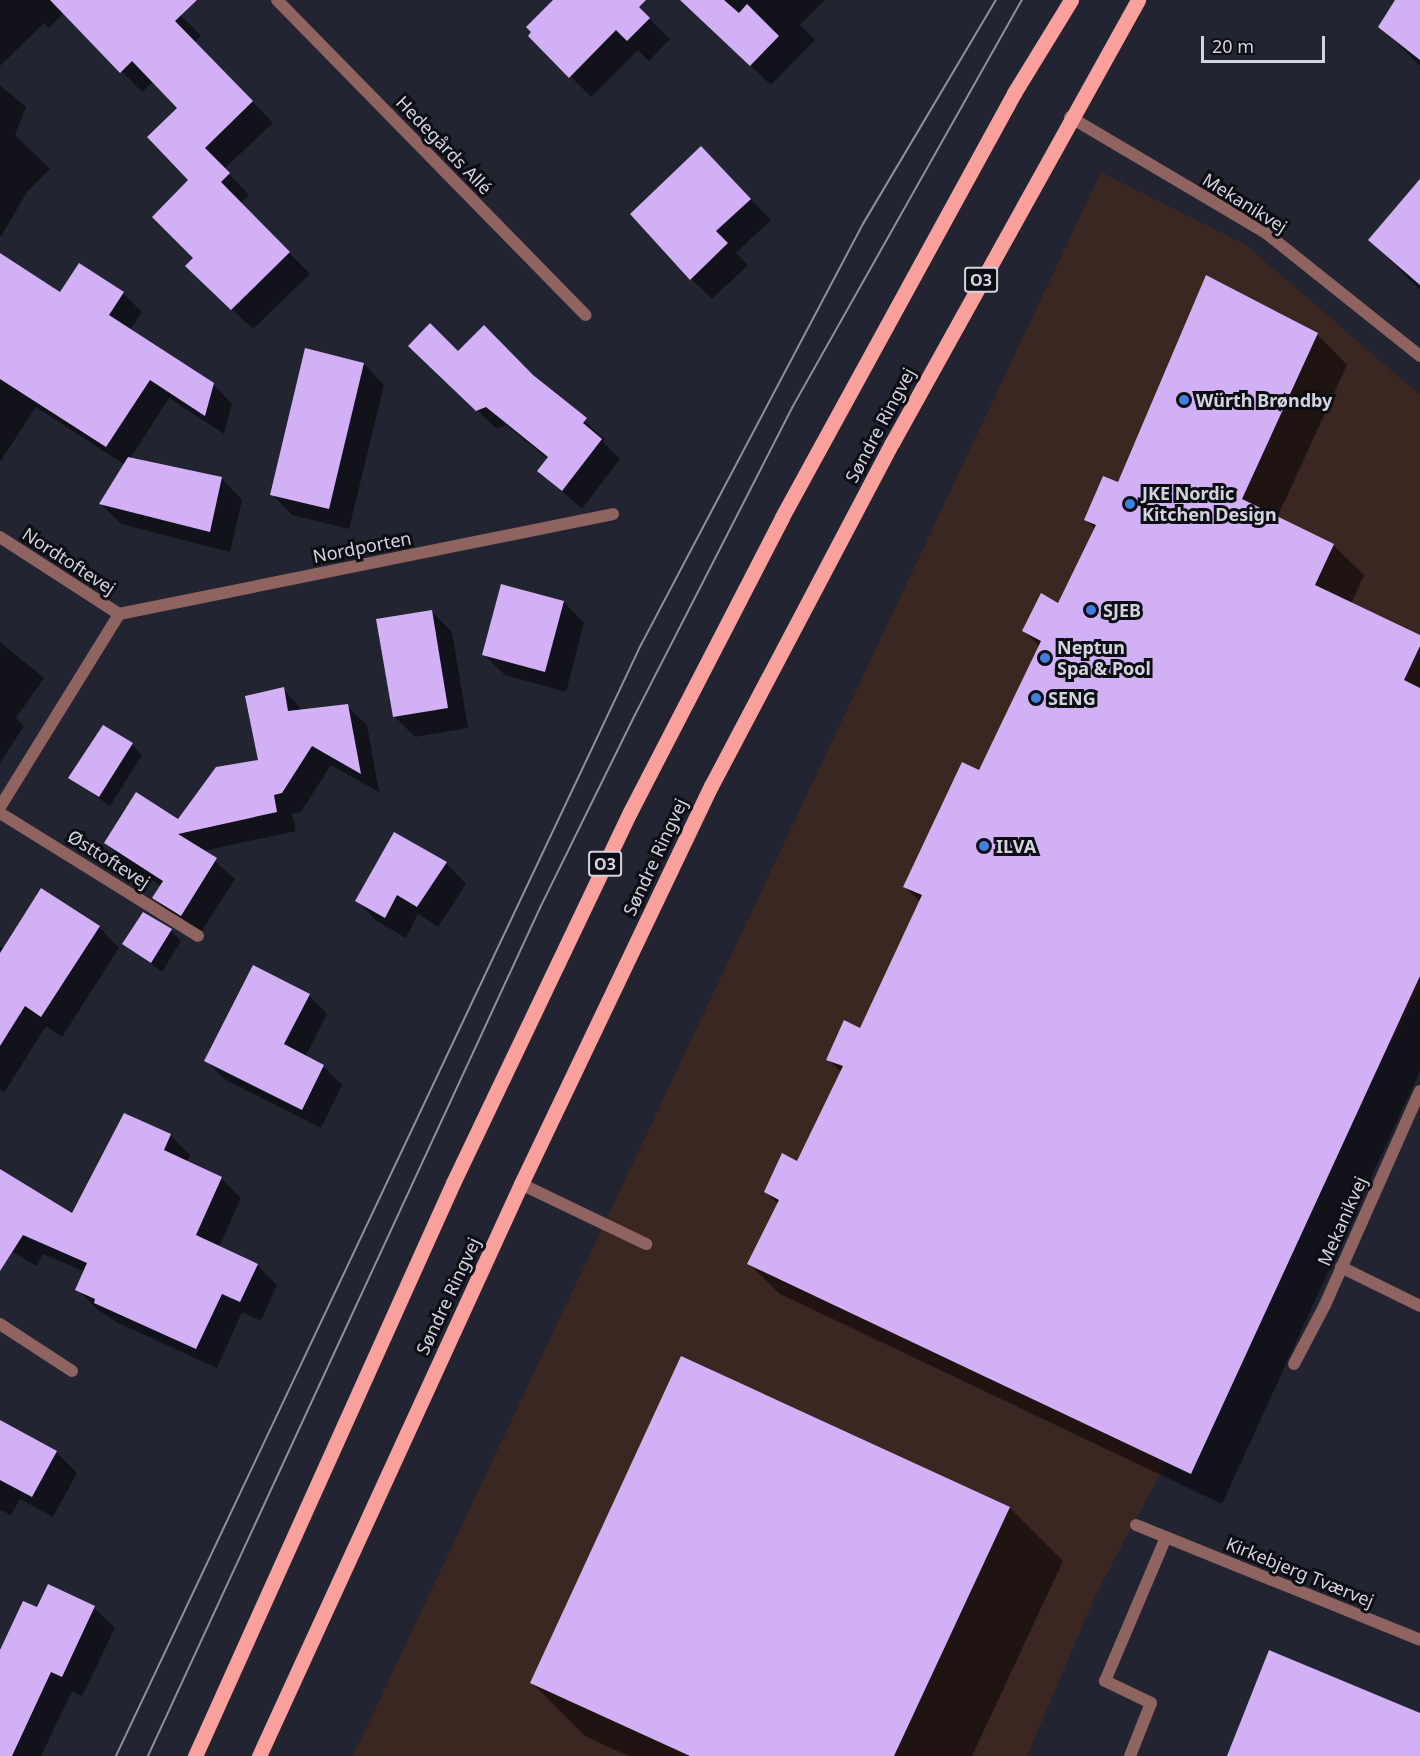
<!DOCTYPE html>
<html>
<head>
<meta charset="utf-8">
<style>
	body { margin:0 }
	#map { position:relative; width:1420px; height:1756px; overflow:hidden; background:#222431; font-family:"Noto Sans",sans-serif }
	div>[style] { position:absolute }
	.industrial>* { inset:0; background:#3a2722 }
	.shadow>* { inset:0; background:#0007 }
	.building>* { inset:0; background:#d2b0f5 }
	.lane>* { height:12px; margin:-6px; padding:0 6px; transform-origin:6px; border-radius:6px; background:#8f6360 }
	.street>* { height:12px; margin:-6px; padding:0 6px; transform-origin:6px; border-radius:6px; background:#8f6360 }
	.primary>* { height:15px; margin:-7.5px; padding:0 7.5px; transform-origin:7.5px; border-radius:7.5px; background:#faa09c }
	.tram>* { height:1.5px; margin:-0.75px; padding:0 0.75px; transform-origin:0.75px; border-radius:0.75px; background:#8e909b }
	.dots>* { width:16px; height:16px; translate:-50% -50%; box-sizing:border-box; border:3px solid #0d0e14; border-radius:50% }
	span { translate:-50% -50%; white-space:nowrap; text-align:center; line-height:1.15; -webkit-text-stroke:6px #0d0e14; paint-order:stroke }
	.shield-label span { padding:2px 4px; background:#0d0e14; border:2px solid; border-radius:4px; -webkit-text-stroke-width:0 }
	.shield-label { font-size:16px; color:#d3d4de; font-weight:700 }
	.street-label { font-size:18px; color:#d3d4de }
	.poi-label { font-size:18px; color:#d3d4de; font-weight:700 }
	.left { translate:0 -50%; text-align:left }
	.scale { position:absolute; left:1201px; top:36px; width:124px; height:27px; box-sizing:border-box; border:3px solid #d3d4de; border-top:0; padding-left:8px; font-size:18px; line-height:21px; white-space:nowrap; color:#d3d4de; -webkit-text-stroke:4px #0d0e14; paint-order:stroke }
</style>
</head>
<body>
<div id="map">
	<div class="industrial">
		<div style="clip-path:polygon(1101px 172px,1246px 245px,1420px 395px,1420px 989px,1097px 1592px,1027px 1756px,353px 1756px)"></div>
	</div>
	<div class="shadow">
		<div style="clip-path:polygon(0 0,166px 0,201px 36px,195px 42px,273px 123px,224px 169px,249px 195px,240px 203px,310px 274px,253px 329px,208px 286px,195px 258px,190px 181px,179px 108px,153px 82px,142px 92px,64px 12px,49px 28px,44px 23px,0 66px)"></div>
		<div style="clip-path:polygon(555px 0,630px 0,670px 39px,649px 61px,638px 50px,591px 97px,530px 36px)"></div>
		<div style="clip-path:polygon(703px 0,825px 0,800px 25px,815px 40px,771px 85px,713px 30px)"></div>
		<div style="clip-path:polygon(1397px 0,1420px 0,1420px 66px,1380px 26px)"></div>
		<div style="clip-path:polygon(0 85px,26px 107px,15px 135px,50px 169px,27px 192px,0 238px)"></div>
		<div style="clip-path:polygon(721px 169px,771px 220px,736px 253px,748px 265px,712px 299px,691px 279px)"></div>
		<div style="clip-path:polygon(1420px 182px,1420px 290px,1370px 240px)"></div>
		<div style="clip-path:polygon(123px 293px,142px 312px,130px 330px,213px 384px,232px 404px,224px 434px,169px 398px,130px 459px,222px 479px,242px 500px,230px 552px,121px 524px,101px 504px,125px 465px,36px 407px,0 462px,0 299px)"></div>
		<div style="clip-path:polygon(1317px 334px,1347px 365px,1277px 518px,1333px 545px,1364px 575px,1351px 604px,1420px 636px,1420px 1071px,1222px 1504px,780px 1294px,749px 1264px,779px 1205px,766px 1192px,797px 1163px,842px 1073px,828px 1059px,861px 1030px,920px 902px,905px 887px,980px 772px,1040px 647px,1024px 631px,1059px 605px,1095px 529px,1085px 519px,1118px 484px)"></div>
		<div style="clip-path:polygon(458px 353px,534px 378px,605px 439px,603px 442px,620px 459px,582px 509px,539px 471px,548px 459px,506px 425px,497px 429px,430px 365px)"></div>
		<div style="clip-path:polygon(364px 364px,384px 385px,349px 529px,292px 515px,272px 494px)"></div>
		<div style="clip-path:polygon(502px 586px,564px 602px,584px 623px,566px 692px,505px 675px,484px 655px)"></div>
		<div style="clip-path:polygon(431px 611px,452px 632px,468px 728px,415px 737px,394px 716px)"></div>
		<div style="clip-path:polygon(0 642px,44px 678px,16px 718px,24px 726px,0 763px)"></div>
		<div style="clip-path:polygon(283px 689px,303px 711px,347px 706px,367px 725px,379px 792px,331px 765px,301px 812px,292px 814px,296px 831px,203px 851px,235px 879px,200px 934px,173px 917px,154px 897px,161px 886px,125px 863px,106px 843px,179px 821px,260px 761px)"></div>
		<div style="clip-path:polygon(132px 745px,142px 755px,110px 806px,70px 778px)"></div>
		<div style="clip-path:polygon(446px 863px,466px 884px,438px 927px,418px 914px,406px 938px,377px 921px,357px 901px)"></div>
		<div style="clip-path:polygon(99px 927px,119px 948px,62px 1037px,46px 1026px,4px 1093px,0 1090px,0 946px,4px 949px)"></div>
		<div style="clip-path:polygon(171px 931px,181px 941px,162px 972px,124px 944px)"></div>
		<div style="clip-path:polygon(309px 995px,327px 1014px,305px 1057px,324px 1067px,342px 1085px,321px 1128px,224px 1079px,206px 1060px)"></div>
		<div style="clip-path:polygon(170px 1135px,190px 1155px,187px 1162px,221px 1178px,241px 1198px,219px 1247px,257px 1265px,277px 1285px,261px 1321px,242px 1312px,217px 1368px,116px 1322px,97px 1309px,77px 1289px,85px 1272px,43px 1254px,36px 1266px,0 1244px,0 1171px,72px 1216px)"></div>
		<div style="clip-path:polygon(0 1421px,56px 1452px,77px 1473px,53px 1517px,20px 1499px,11px 1515px,0 1510px)"></div>
		<div style="clip-path:polygon(1010px 1508px,1063px 1561px,972px 1756px,628px 1756px,585px 1736px,532px 1683px)"></div>
		<div style="clip-path:polygon(49px 1586px,94px 1608px,115px 1628px,82px 1696px,72px 1691px,41px 1756px,0 1756px,0 1652px,38px 1609px)"></div>
	</div>
	<div class="building">
		<div style="clip-path:polygon(50px 0,197px 0,175px 21px,253px 101px,205px 148px,230px 173px,221px 182px,290px 252px,231px 310px,185px 266px,193px 258px,152px 217px,188px 180px,147px 137px,177px 108px,132px 61px,120px 73px)"></div>
		<div style="clip-path:polygon(553px 0,646px 0,639px 7px,650px 18px,627px 41px,616px 30px,569px 78px,528px 36px,531px 32px,526px 27px)"></div>
		<div style="clip-path:polygon(680px 0,724px 0,739px 13px,747px 4px,779px 36px,750px 66px)"></div>
		<div style="clip-path:polygon(1395px 0,1420px 0,1420px 60px,1378px 27px)"></div>
		<div style="clip-path:polygon(701px 146px,751px 199px,716px 231px,728px 243px,690px 280px,630px 214px)"></div>
		<div style="clip-path:polygon(1420px 179px,1420px 285px,1368px 240px)"></div>
		<div style="clip-path:polygon(0 253px,60px 292px,79px 263px,124px 292px,109px 315px,214px 383px,205px 416px,150px 380px,106px 447px,0 379px)"></div>
		<div style="clip-path:polygon(1206px 275px,1318px 333px,1242px 499px,1334px 544px,1315px 585px,1420px 635px,1420px 646px,1404px 680px,1420px 688px,1420px 976px,1191px 1474px,747px 1264px,779px 1200px,764px 1192px,782px 1153px,797px 1161px,843px 1066px,826px 1060px,844px 1020px,860px 1028px,922px 895px,903px 887px,962px 762px,979px 770px,1041px 641px,1022px 631px,1041px 593px,1058px 603px,1096px 525px,1084px 520px,1103px 476px,1118px 482px)"></div>
		<div style="clip-path:polygon(430px 323px,458px 351px,484px 325px,533px 375px,587px 418px,583px 423px,602px 439px,562px 491px,537px 471px,548px 457px,486px 407px,476px 411px,408px 346px)"></div>
		<div style="clip-path:polygon(305px 348px,364px 363px,329px 509px,270px 495px)"></div>
		<div style="clip-path:polygon(128px 457px,222px 477px,210px 532px,99px 504px)"></div>
		<div style="clip-path:polygon(501px 584px,564px 601px,545px 672px,482px 655px)"></div>
		<div style="clip-path:polygon(432px 610px,448px 708px,393px 717px,376px 619px)"></div>
		<div style="clip-path:polygon(284px 687px,288px 711px,348px 704px,361px 774px,312px 746px,282px 793px,274px 795px,277px 812px,178px 834px,217px 858px,181px 916px,152px 898px,163px 881px,104px 843px,136px 792px,178px 819px,216px 767px,258px 760px,245px 696px)"></div>
		<div style="clip-path:polygon(103px 725px,133px 743px,99px 797px,68px 778px)"></div>
		<div style="clip-path:polygon(394px 832px,447px 862px,417px 907px,397px 895px,385px 918px,355px 901px)"></div>
		<div style="clip-path:polygon(41px 888px,100px 926px,41px 1017px,25px 1006px,0 1046px,0 953px)"></div>
		<div style="clip-path:polygon(143px 912px,172px 929px,151px 963px,122px 944px)"></div>
		<div style="clip-path:polygon(253px 965px,310px 994px,284px 1044px,324px 1065px,302px 1110px,204px 1061px)"></div>
		<div style="clip-path:polygon(124px 1113px,171px 1134px,164px 1150px,222px 1177px,196px 1235px,258px 1264px,240px 1302px,222px 1294px,196px 1349px,94px 1303px,95px 1299px,75px 1290px,87px 1263px,23px 1235px,0 1271px,0 1169px,72px 1213px)"></div>
		<div style="clip-path:polygon(681px 1356px,1010px 1507px,894px 1756px,690px 1756px,530px 1683px)"></div>
		<div style="clip-path:polygon(0 1420px,57px 1451px,32px 1497px,0 1480px)"></div>
		<div style="clip-path:polygon(48px 1584px,95px 1606px,62px 1677px,51px 1672px,12px 1756px,0 1756px,0 1650px,23px 1601px,37px 1607px)"></div>
		<div style="clip-path:polygon(1269px 1650px,1420px 1713px,1420px 1756px,1227px 1756px)"></div>
	</div>
	<div class="lane">
		<div style="left:521px;top:1184px;width:139px;rotate:25.6deg"></div>
		<div style="left:1341px;top:1267px;width:88px;rotate:26.3deg"></div>
	</div>
	<div class="street">
		<div style="left:277px;top:0;width:441px;rotate:45.6deg"></div>
		<div style="left:1070px;top:117px;width:228px;rotate:30.6deg"></div>
		<div style="left:1266px;top:233px;width:197px;rotate:38.6deg"></div>
		<div style="left:0;top:537px;width:142px;rotate:32.9deg"></div>
		<div style="left:119px;top:614px;width:504px;rotate:-11.44deg"></div>
		<div style="left:0;top:807px;width:227px;rotate:-58.3deg"></div>
		<div style="left:0;top:813px;width:233px;rotate:31.8deg"></div>
		<div style="left:0;top:1324px;width:86px;rotate:33.1deg"></div>
		<div style="left:1294px;top:1364px;width:67px;rotate:-62.3deg"></div>
		<div style="left:1325px;top:1305px;width:234px;rotate:-66.1deg"></div>
		<div style="left:1136px;top:1525px;width:306px;rotate:22deg"></div>
		<div style="left:1130px;top:1756px;width:57px;rotate:-68.4deg"></div>
		<div style="left:1151px;top:1703px;width:51px;rotate:-154.4deg"></div>
		<div style="left:1105px;top:1681px;width:156px;rotate:-67deg"></div>
	</div>
	<div class="primary">
		<div style="left:195px;top:1756px;width:628px;rotate:-65.76deg"></div>
		<div style="left:453px;top:1183px;width:411px;rotate:-64.5deg"></div>
		<div style="left:630px;top:812px;width:332px;rotate:-62.7deg"></div>
		<div style="left:782px;top:517px;width:483px;rotate:-61.3deg"></div>
		<div style="left:1014px;top:93px;width:109px;rotate:-58.5deg"></div>
		<div style="left:259px;top:1756px;width:629px;rotate:-65.39deg"></div>
		<div style="left:521px;top:1184px;width:441px;rotate:-64.5deg"></div>
		<div style="left:711px;top:786px;width:388px;rotate:-62.2deg"></div>
		<div style="left:892px;top:443px;width:507px;rotate:-60.96deg"></div>
	</div>
	<div class="tram">
		<div style="left:116px;top:1756px;width:1229px;rotate:-64.71deg"></div>
		<div style="left:641px;top:645px;width:476px;rotate:-62.2deg"></div>
		<div style="left:863px;top:224px;width:261px;rotate:-59.3deg"></div>
		<div style="left:148px;top:1756px;width:934px;rotate:-65.19deg"></div>
		<div style="left:540px;top:908px;width:215px;rotate:-63.8deg"></div>
		<div style="left:635px;top:715px;width:345px;rotate:-62.9deg"></div>
		<div style="left:792px;top:408px;width:468px;rotate:-60.6deg"></div>
	</div>
	<div class="dots">
		<div style="left:1184px;top:400px;background:#3f7fe0"></div>
		<div style="left:1130px;top:504px;background:#3f7fe0"></div>
		<div style="left:1091px;top:610px;background:#3f7fe0"></div>
		<div style="left:1045px;top:658px;background:#3f7fe0"></div>
		<div style="left:1036px;top:698px;background:#3f7fe0"></div>
		<div style="left:984px;top:846px;background:#3f7fe0"></div>
	</div>
	<div class="shield-label">
		<span style="left:981px;top:280px">O3</span>
		<span style="left:605px;top:864px">O3</span>
	</div>
	<div class="street-label">
		<span style="left:444px;top:145px;rotate:46deg">Hedegårds Allé</span>
		<span style="left:1245px;top:203px;rotate:32deg">Mekanikvej</span>
		<span style="left:880px;top:425px;rotate:-62deg">Søndre Ringvej</span>
		<span style="left:362px;top:547px;rotate:-11deg">Nordporten</span>
		<span style="left:69px;top:561px;rotate:33deg">Nordtoftevej</span>
		<span style="left:655px;top:857px;rotate:-65deg">Søndre Ringvej</span>
		<span style="left:109px;top:859px;rotate:32deg">Østtoftevej</span>
		<span style="left:1342px;top:1221px;rotate:-66deg">Mekanikvej</span>
		<span style="left:448px;top:1296px;rotate:-65deg">Søndre Ringvej</span>
		<span style="left:1300px;top:1572px;rotate:22deg">Kirkebjerg Tværvej</span>
	</div>
	<div class="poi-label">
		<span class="left" style="left:1196px;top:400px">Würth Brøndby</span>
		<span class="left" style="left:1142px;top:504px">JKE Nordic<br>Kitchen Design</span>
		<span class="left" style="left:1103px;top:610px">SJEB</span>
		<span class="left" style="left:1057px;top:658px">Neptun<br>Spa &amp; Pool</span>
		<span class="left" style="left:1048px;top:698px">SENG</span>
		<span class="left" style="left:996px;top:846px">ILVA</span>
	</div>
	<div class="scale">20 m</div>
</div>
</body>
</html>
